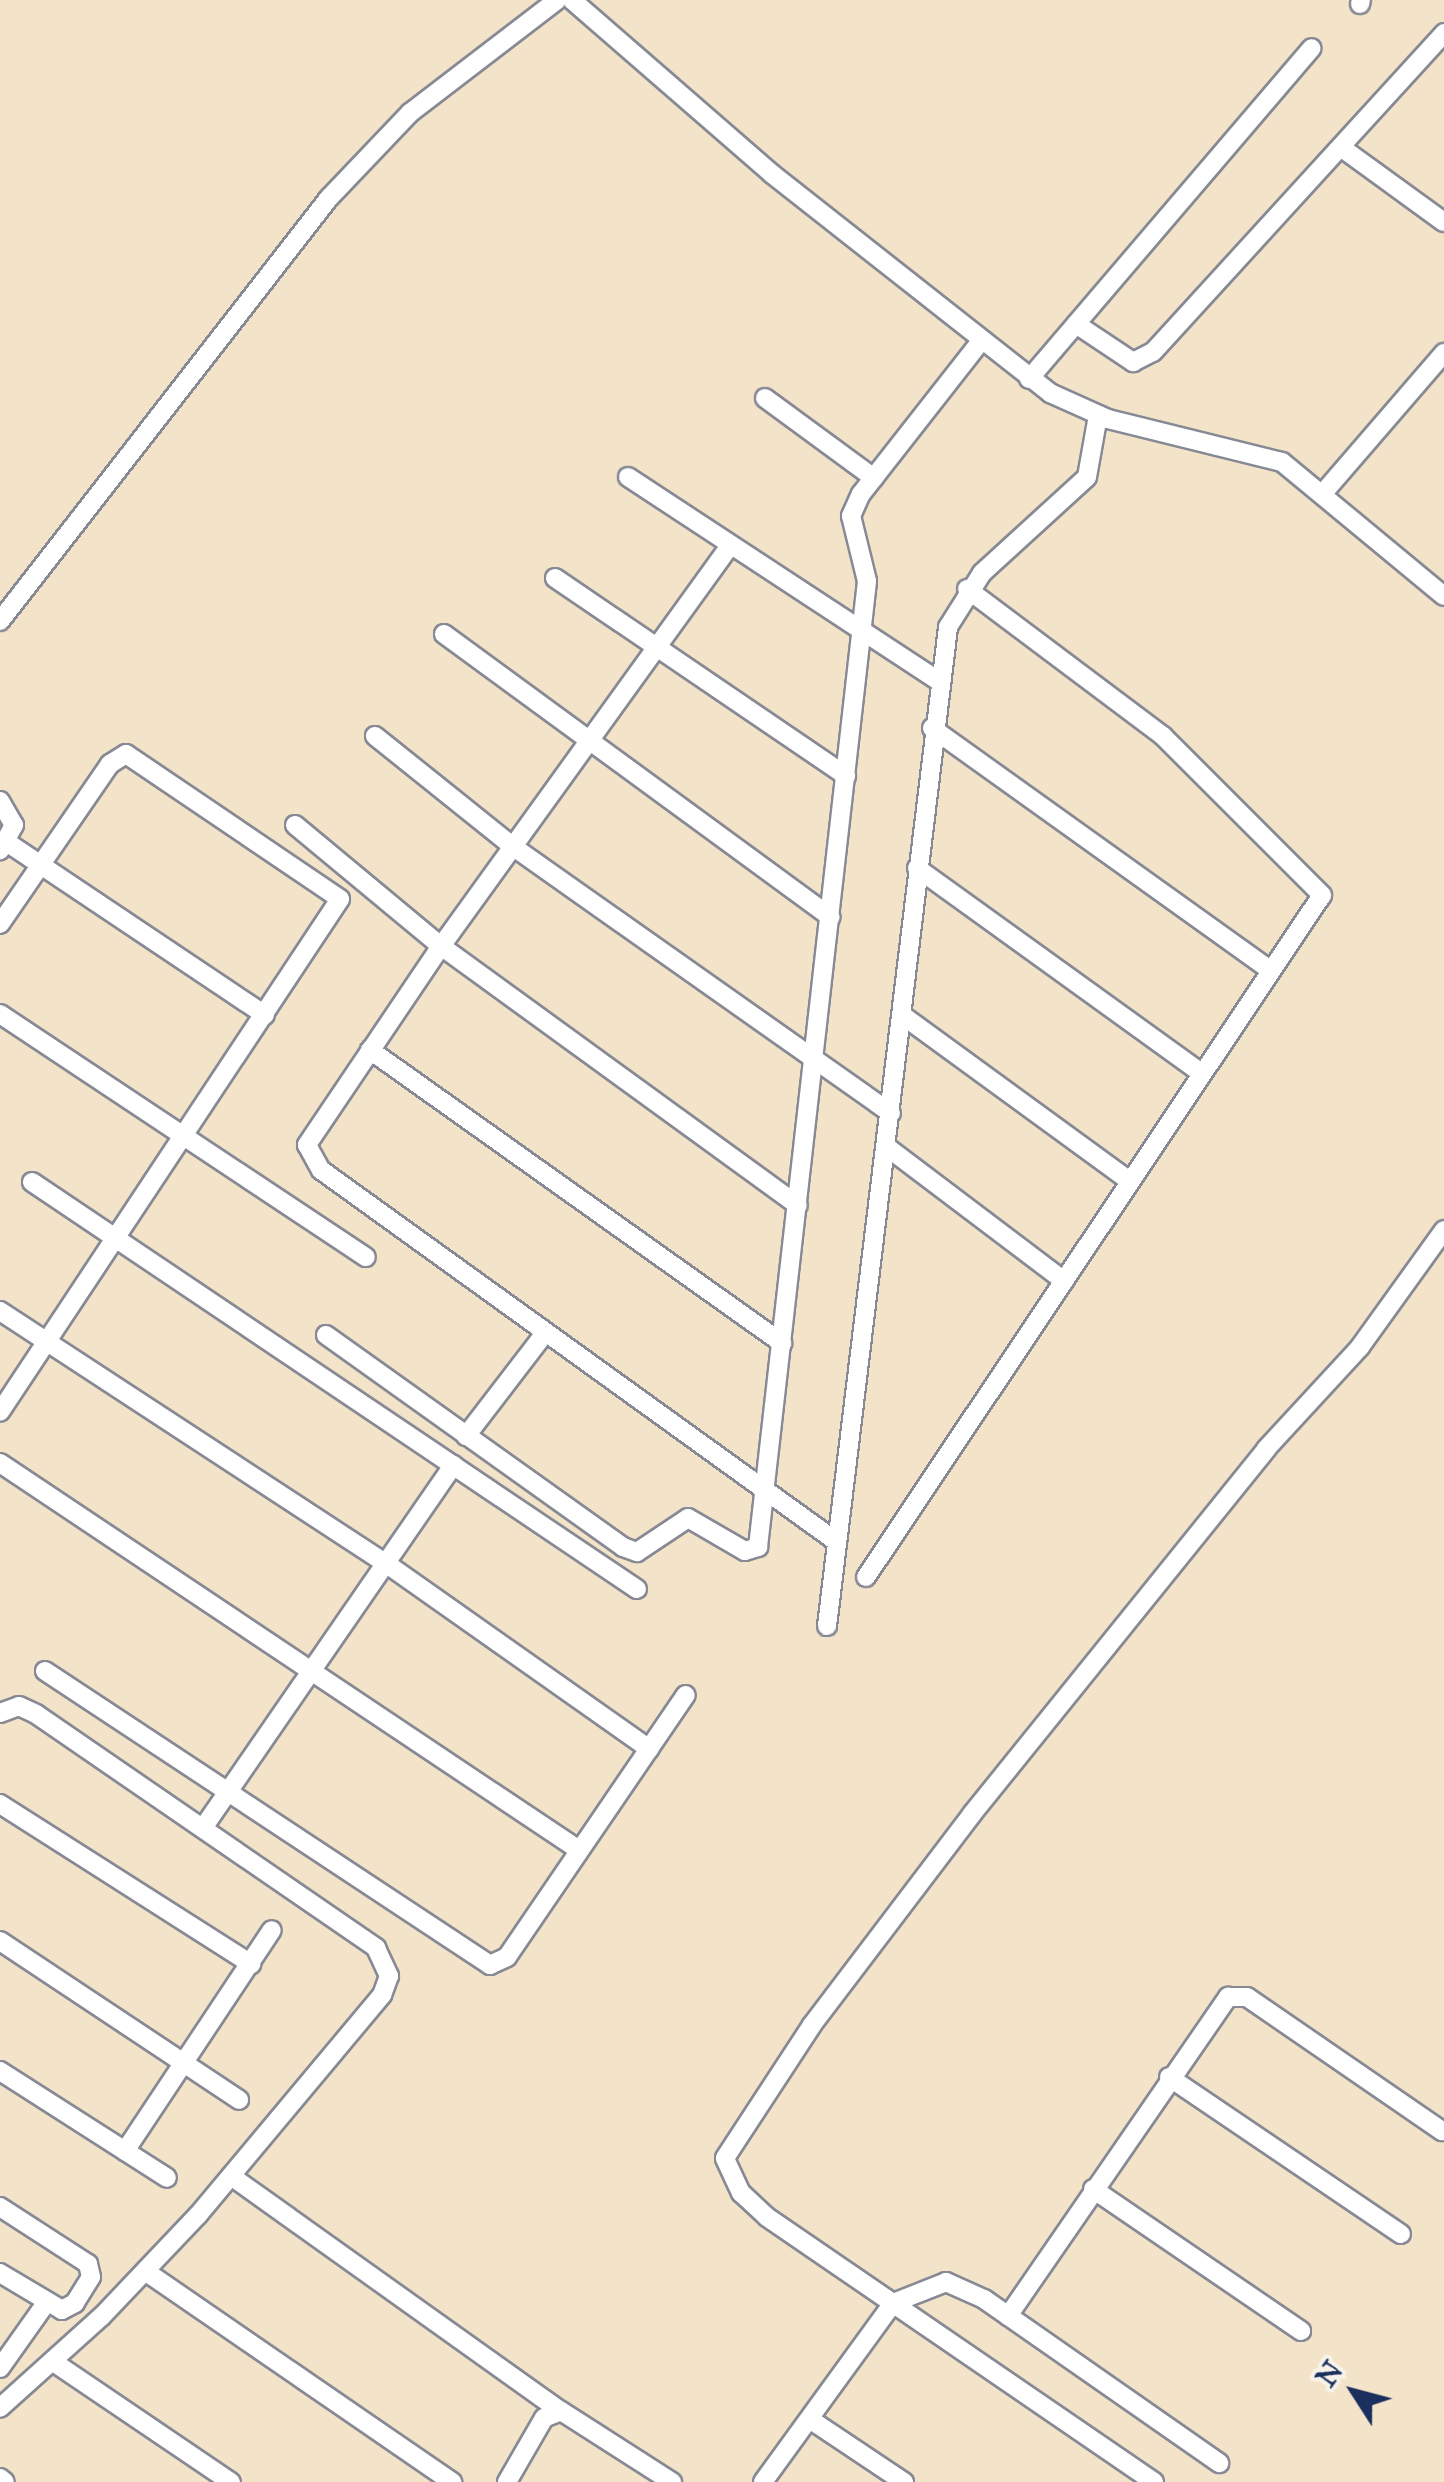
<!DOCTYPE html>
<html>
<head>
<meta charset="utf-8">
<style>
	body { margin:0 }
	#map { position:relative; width:1444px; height:2482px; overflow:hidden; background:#f3e3c9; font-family:"IM FELL Great Primer",serif }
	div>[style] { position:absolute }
	.roads { filter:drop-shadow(2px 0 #878994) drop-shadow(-2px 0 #878994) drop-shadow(0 2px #878994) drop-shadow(0 -2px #878994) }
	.street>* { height:18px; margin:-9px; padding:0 9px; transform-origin:9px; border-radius:9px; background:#fff }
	span { translate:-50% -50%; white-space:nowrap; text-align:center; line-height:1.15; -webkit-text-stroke:8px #f7f3e8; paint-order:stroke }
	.north { position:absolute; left:1304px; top:2342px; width:100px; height:100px; -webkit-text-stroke:8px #f7f3e8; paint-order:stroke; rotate:306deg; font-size:28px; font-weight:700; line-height:40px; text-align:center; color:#1b2f5e }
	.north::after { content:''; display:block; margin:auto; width:35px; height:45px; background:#1b2f5e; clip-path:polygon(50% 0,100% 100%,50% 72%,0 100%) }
</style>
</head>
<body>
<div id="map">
	<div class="roads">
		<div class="street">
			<div style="left:572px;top:0;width:265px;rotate:41deg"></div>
			<div style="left:772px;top:174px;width:354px;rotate:38.2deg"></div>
			<div style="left:1050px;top:393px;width:64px;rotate:24.1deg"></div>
			<div style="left:1108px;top:419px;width:179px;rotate:13.9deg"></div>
			<div style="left:1282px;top:462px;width:210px;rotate:39.6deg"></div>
			<div style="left:1360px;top:4px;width:4px;rotate:-76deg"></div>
			<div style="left:1342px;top:148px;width:126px;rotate:36deg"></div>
			<div style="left:1076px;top:324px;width:69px;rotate:33.7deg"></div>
			<div style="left:1133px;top:362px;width:22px;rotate:-27deg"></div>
			<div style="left:1153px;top:352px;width:432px;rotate:-47.6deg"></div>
			<div style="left:1029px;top:379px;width:435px;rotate:-49.5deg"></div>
			<div style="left:765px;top:398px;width:135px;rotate:36.3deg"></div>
			<div style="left:628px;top:477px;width:370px;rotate:33.3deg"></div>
			<div style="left:1324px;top:492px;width:184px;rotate:-49.2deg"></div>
			<div style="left:729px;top:547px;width:492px;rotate:125.8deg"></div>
			<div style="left:441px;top:946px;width:240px;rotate:124deg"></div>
			<div style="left:307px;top:1145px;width:29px;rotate:61deg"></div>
			<div style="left:321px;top:1170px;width:636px;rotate:35.79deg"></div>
			<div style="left:555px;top:578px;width:352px;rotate:34.2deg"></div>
			<div style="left:0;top:621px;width:536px;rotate:-52.13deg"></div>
			<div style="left:329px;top:198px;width:117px;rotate:-46.4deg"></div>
			<div style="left:410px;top:113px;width:185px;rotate:-37.5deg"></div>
			<div style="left:444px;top:634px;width:479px;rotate:36.2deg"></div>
			<div style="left:932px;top:728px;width:414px;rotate:35.6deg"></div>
			<div style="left:375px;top:736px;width:179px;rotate:38.7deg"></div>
			<div style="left:515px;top:848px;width:460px;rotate:35.2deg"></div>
			<div style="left:0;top:801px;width:28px;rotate:60deg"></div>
			<div style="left:14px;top:825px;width:29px;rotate:119deg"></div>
			<div style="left:295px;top:825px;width:190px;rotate:39.7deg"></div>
			<div style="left:441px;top:946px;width:441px;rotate:36deg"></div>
			<div style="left:8px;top:843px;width:309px;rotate:33.8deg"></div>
			<div style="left:917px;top:868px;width:349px;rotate:35.8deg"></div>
			<div style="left:0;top:924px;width:194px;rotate:-55.5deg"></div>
			<div style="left:110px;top:764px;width:19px;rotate:-32deg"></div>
			<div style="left:126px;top:754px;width:258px;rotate:34.1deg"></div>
			<div style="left:340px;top:899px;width:615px;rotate:123.54deg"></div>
			<div style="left:0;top:1014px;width:439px;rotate:33.6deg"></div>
			<div style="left:902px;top:1015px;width:280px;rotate:36.1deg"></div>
			<div style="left:370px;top:1050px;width:506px;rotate:35.42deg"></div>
			<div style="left:887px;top:1147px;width:222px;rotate:37.1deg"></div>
			<div style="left:32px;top:1182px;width:729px;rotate:33.93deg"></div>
			<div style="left:0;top:1311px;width:462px;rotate:33.2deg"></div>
			<div style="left:387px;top:1564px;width:321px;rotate:35.2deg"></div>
			<div style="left:326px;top:1335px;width:365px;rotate:35.5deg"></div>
			<div style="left:623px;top:1547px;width:15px;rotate:20deg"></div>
			<div style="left:637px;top:1552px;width:61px;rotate:-33.7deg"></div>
			<div style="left:688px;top:1518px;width:66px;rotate:30.1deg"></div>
			<div style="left:745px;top:1551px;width:14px;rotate:-17deg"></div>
			<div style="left:758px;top:1547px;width:972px;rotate:-83.56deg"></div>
			<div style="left:867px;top:581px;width:67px;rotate:-103.8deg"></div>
			<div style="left:851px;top:516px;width:24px;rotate:-66deg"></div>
			<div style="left:861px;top:494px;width:193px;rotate:-51.9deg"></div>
			<div style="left:466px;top:1436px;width:130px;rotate:-52.5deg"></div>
			<div style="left:0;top:1463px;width:696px;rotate:33.76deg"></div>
			<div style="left:866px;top:1577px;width:820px;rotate:-56.23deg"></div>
			<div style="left:1322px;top:895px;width:225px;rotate:-135deg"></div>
			<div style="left:1163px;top:736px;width:245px;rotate:-143.1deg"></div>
			<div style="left:827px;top:1626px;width:1006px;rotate:-83.09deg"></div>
			<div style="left:948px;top:627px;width:64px;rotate:-57.8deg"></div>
			<div style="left:982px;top:573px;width:142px;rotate:-42.4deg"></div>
			<div style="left:1087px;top:477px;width:63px;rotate:-79.9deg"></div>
			<div style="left:45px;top:1671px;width:533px;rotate:33.45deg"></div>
			<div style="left:490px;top:1965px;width:19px;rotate:-25deg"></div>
			<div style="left:507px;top:1957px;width:317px;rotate:-55.7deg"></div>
			<div style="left:0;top:1713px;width:20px;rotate:-20deg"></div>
			<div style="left:19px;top:1706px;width:19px;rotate:25deg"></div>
			<div style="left:36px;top:1714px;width:413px;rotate:34.5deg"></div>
			<div style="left:376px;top:1948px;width:31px;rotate:65deg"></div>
			<div style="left:389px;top:1976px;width:20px;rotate:110deg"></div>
			<div style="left:382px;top:1995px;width:288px;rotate:129.9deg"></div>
			<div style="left:197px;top:2216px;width:138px;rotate:133.5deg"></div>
			<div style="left:102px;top:2316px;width:137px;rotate:138deg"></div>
			<div style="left:0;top:1804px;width:298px;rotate:32.5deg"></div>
			<div style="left:203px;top:1828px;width:441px;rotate:-55.4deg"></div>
			<div style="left:0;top:1941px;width:287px;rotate:33.6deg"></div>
			<div style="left:0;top:2071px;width:198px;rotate:32.6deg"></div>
			<div style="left:1169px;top:2077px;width:280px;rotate:34.1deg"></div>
			<div style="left:125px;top:2151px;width:265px;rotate:-56.4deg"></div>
			<div style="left:231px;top:2176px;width:405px;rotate:35.5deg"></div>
			<div style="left:1093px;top:2189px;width:252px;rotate:34.3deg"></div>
			<div style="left:0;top:2207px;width:105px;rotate:32.9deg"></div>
			<div style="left:88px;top:2264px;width:13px;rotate:77deg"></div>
			<div style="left:91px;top:2277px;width:31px;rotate:122deg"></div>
			<div style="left:75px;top:2303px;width:15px;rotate:152deg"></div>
			<div style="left:62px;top:2310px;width:72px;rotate:-149.2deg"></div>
			<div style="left:145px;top:2271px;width:373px;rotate:34.5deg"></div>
			<div style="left:1008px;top:2316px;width:388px;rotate:-55.4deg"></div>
			<div style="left:1228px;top:1997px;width:19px"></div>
			<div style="left:1247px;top:1997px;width:237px;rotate:34.5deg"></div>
			<div style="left:52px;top:2361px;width:216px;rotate:34.1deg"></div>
			<div style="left:0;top:2368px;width:80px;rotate:-54.7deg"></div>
			<div style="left:811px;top:2420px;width:112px;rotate:33.7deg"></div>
			<div style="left:0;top:2478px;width:6px;rotate:39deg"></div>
			<div style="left:507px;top:2482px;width:74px;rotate:-60deg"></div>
			<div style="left:544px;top:2418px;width:18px;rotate:-22deg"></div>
			<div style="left:561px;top:2411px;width:132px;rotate:32.6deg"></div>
			<div style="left:763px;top:2482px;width:221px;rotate:-54deg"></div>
			<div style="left:893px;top:2303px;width:57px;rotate:-21.6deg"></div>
			<div style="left:946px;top:2282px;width:42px;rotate:24.1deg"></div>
			<div style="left:984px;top:2299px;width:287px;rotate:34.9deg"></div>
			<div style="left:1154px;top:2482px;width:470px;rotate:-145.6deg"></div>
			<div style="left:766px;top:2216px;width:34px;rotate:-137deg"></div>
			<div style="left:741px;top:2193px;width:38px;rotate:-115deg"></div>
			<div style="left:725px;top:2158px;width:159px;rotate:-56.8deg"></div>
			<div style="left:812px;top:2025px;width:265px;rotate:-52.8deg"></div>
			<div style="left:972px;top:1814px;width:469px;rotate:-51.1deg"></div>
			<div style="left:1266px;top:1449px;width:139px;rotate:-47.3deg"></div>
			<div style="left:1360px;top:1347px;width:144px;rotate:-54.3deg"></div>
		</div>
	</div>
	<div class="north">N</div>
</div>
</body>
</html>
